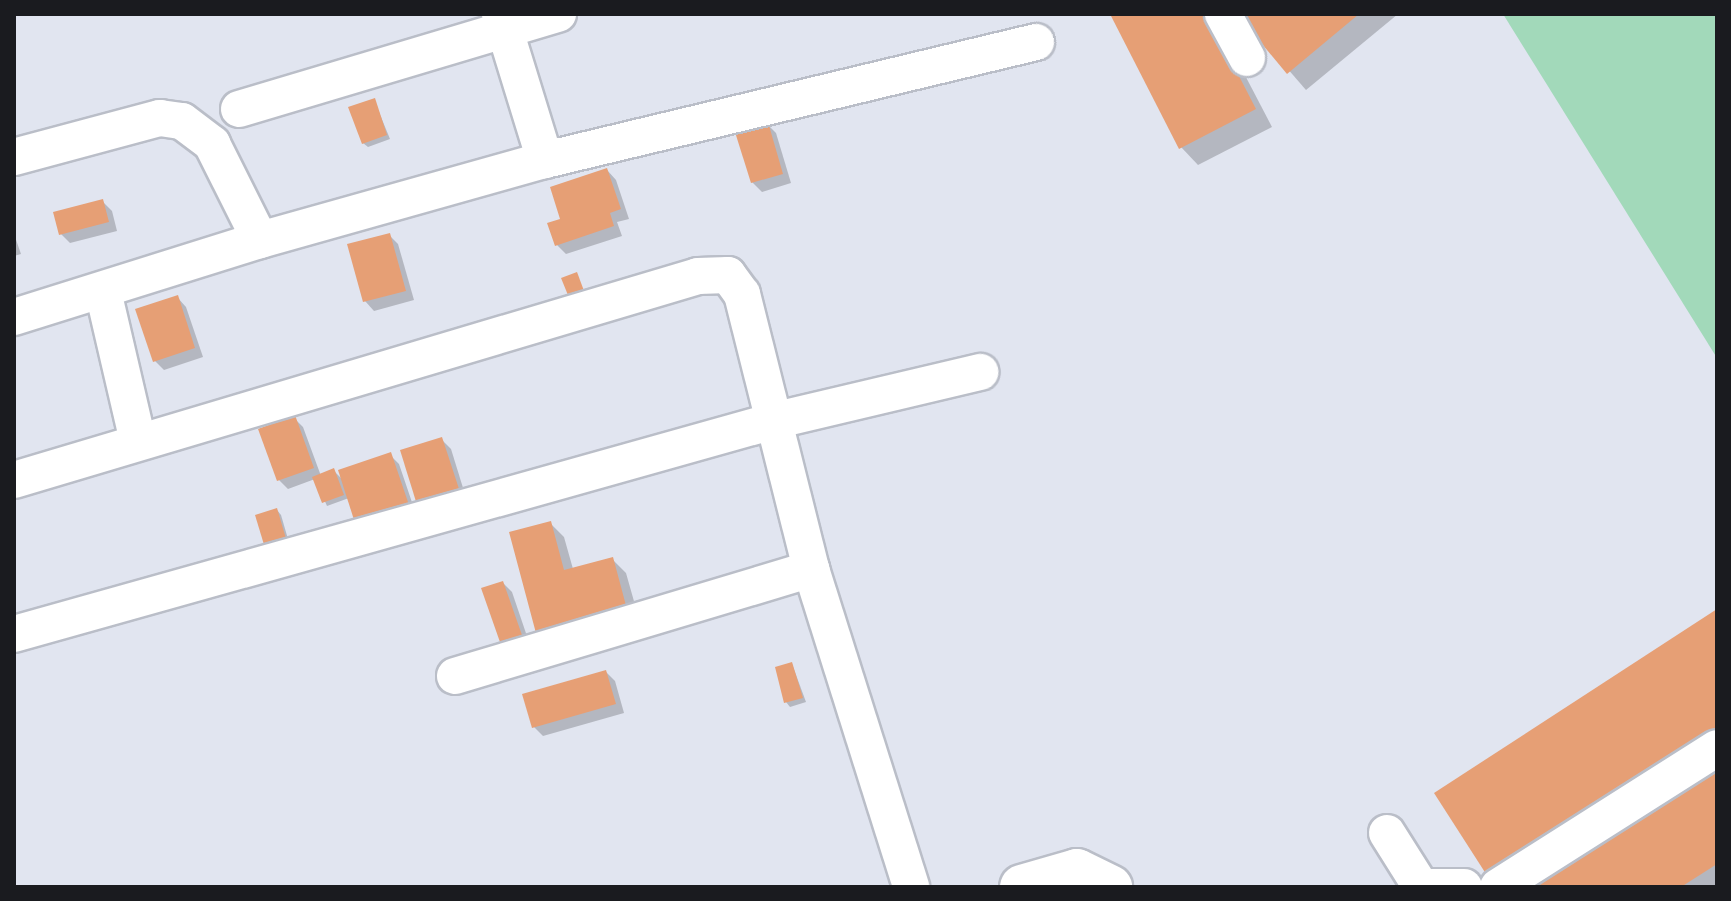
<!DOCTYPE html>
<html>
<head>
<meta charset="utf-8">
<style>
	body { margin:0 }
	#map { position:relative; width:1731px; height:901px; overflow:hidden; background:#e1e5f0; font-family:Raleway,sans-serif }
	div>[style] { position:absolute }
	.green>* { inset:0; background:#a2d9ba }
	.shadow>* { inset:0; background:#0003 }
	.building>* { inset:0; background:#e69f75 }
	.roads { filter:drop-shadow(2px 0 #babec8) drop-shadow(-2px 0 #babec8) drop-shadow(0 2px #babec8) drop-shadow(0 -2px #babec8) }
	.minor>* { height:36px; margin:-18px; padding:0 18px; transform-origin:18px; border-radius:18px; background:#fff }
	.tertiary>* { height:44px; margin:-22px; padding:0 22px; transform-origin:22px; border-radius:22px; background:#fff }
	span { translate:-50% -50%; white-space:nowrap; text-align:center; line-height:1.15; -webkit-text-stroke:6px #eef2fd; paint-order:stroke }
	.frame { position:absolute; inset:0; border:16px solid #1a1b1f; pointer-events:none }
</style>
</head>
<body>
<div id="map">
	<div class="green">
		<div style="clip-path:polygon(1503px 14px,1717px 14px,1717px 358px)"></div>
	</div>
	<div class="shadow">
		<div style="clip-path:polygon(1112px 14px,1213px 14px,1272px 127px,1198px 165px,1181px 147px)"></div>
		<div style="clip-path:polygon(1240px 14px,1398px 14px,1306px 90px)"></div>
		<div style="clip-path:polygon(374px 100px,390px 139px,368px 147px,363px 143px)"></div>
		<div style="clip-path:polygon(767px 124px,776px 133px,791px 183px,762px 192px,752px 182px)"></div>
		<div style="clip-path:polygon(607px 170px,616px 180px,629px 219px,617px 222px,622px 236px,566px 254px,557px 245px,563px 220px)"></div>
		<div style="clip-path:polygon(103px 202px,112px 211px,117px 231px,70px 243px,61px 234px)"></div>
		<div style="clip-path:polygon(14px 234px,21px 254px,14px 256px)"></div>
		<div style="clip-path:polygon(389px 235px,398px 244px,414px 300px,374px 311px,365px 301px)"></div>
		<div style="clip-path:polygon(177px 297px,186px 307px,203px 357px,164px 370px,154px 360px)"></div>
		<div style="clip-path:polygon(294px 418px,303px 427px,321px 476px,334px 471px,343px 480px,390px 455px,399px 464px,417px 517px,349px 498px,327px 506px,315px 479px,288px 489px,279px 480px)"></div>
		<div style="clip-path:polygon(441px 439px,451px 449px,468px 504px,430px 516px)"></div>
		<div style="clip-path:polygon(277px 510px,281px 515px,290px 546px,258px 516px)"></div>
		<div style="clip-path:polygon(550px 523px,564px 537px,573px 569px,612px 559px,626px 573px,641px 626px,539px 636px)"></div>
		<div style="clip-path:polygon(503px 583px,512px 592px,531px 648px,512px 654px)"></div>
		<div style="clip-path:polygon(1717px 611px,1717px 887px,1500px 887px)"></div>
		<div style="clip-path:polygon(792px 664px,806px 702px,790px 707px,786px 702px)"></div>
		<div style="clip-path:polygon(606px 672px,615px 681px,624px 713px,543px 736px,534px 727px)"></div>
	</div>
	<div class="building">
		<div style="clip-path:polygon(1110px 14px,1207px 14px,1256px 109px,1179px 149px)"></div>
		<div style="clip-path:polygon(1237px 14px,1359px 14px,1287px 74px)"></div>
		<div style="clip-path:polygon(375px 98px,387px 135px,362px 144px,348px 107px)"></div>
		<div style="clip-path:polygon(768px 122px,783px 174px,751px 183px,735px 132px)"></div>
		<div style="clip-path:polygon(607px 168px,621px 209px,610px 213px,614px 226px,555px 246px,547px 223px,560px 219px,550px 187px)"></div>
		<div style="clip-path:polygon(103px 199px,109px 222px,59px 235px,53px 212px)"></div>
		<div style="clip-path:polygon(390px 233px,406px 291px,363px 302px,347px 244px)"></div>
		<div style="clip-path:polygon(577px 272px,587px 299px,572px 305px,561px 278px)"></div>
		<div style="clip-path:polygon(178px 295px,195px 348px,153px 362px,135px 309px)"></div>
		<div style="clip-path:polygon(295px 415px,314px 468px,277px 481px,258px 429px)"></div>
		<div style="clip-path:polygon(442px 437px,461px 495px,418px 508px,400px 450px)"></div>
		<div style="clip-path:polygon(391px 452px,410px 508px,356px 526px,338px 470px)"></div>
		<div style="clip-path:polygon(334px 468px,344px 495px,322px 503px,312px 477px)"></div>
		<div style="clip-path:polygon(277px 508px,287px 542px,265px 548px,255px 515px)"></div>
		<div style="clip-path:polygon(551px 521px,564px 570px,613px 557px,628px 613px,537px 637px,509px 532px)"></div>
		<div style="clip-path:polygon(503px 581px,523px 638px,501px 645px,481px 588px)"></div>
		<div style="clip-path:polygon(1717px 609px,1717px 728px,1488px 877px,1434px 793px)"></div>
		<div style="clip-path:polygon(792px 662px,803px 698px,784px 703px,775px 667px)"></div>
		<div style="clip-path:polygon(606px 670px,616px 704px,532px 728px,522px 694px)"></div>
		<div style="clip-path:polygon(1717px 760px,1717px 864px,1681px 887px,1516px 887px)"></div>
	</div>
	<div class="roads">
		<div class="minor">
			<div style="left:500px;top:14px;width:153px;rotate:72.9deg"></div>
			<div style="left:1223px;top:14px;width:50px;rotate:61.4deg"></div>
			<div style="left:239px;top:109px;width:333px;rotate:-16.6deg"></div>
			<div style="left:14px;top:157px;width:151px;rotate:-15deg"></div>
			<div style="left:160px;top:118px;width:22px;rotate:8deg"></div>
			<div style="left:182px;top:121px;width:38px;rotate:37deg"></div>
			<div style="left:212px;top:144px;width:107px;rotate:63.4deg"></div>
			<div style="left:103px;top:291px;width:155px;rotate:76.9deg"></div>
			<div style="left:14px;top:317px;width:258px;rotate:-17.4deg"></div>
			<div style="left:260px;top:240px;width:296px;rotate:-15.7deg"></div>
			<div style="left:545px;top:160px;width:505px;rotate:-13.51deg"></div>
			<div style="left:14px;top:480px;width:714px;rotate:-16.61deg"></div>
			<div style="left:698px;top:276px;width:30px;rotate:-2deg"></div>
			<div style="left:728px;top:275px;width:24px;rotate:54deg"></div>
			<div style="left:742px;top:294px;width:284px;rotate:75.9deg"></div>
			<div style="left:811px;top:569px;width:333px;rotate:72.5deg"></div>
			<div style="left:14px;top:634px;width:792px;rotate:-15.67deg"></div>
			<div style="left:777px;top:420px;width:209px;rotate:-13.3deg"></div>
			<div style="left:455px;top:676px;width:372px;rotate:-16.7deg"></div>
			<div style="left:1387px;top:833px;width:64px;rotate:57.8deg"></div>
			<div style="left:1432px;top:887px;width:32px"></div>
			<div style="left:1498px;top:887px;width:259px;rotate:-32.4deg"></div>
		</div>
		<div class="tertiary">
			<div style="left:1022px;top:887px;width:57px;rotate:-16.2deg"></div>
			<div style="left:1077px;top:871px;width:37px;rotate:26deg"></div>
		</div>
	</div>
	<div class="frame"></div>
</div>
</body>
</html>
